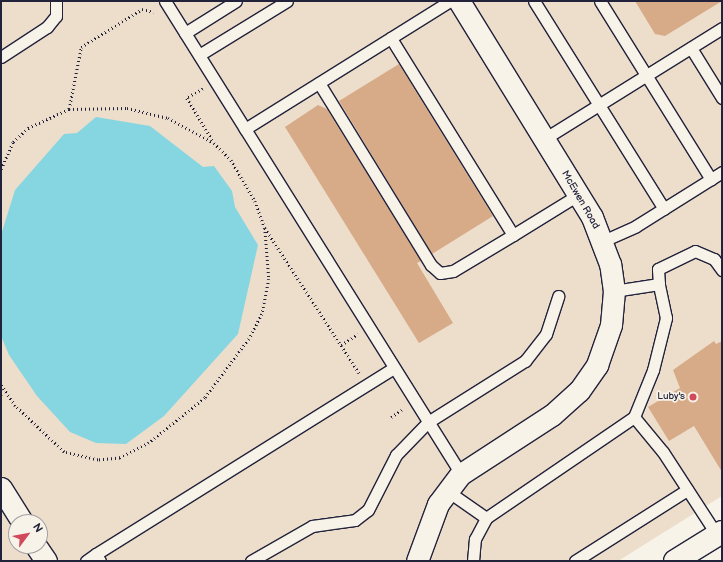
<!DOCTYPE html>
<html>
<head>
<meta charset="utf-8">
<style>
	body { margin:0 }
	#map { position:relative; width:723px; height:562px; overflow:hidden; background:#f7f3e8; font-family:"Balsamiq Sans",sans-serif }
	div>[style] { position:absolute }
	.built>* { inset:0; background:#edddcb }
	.water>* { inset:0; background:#86d6e2 }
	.building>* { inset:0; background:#d7ab88 }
	.path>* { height:2.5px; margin-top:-1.25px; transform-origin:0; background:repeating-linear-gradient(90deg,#22223b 0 1px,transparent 0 4px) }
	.roads { filter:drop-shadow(1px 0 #22223b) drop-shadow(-1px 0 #22223b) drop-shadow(0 1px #22223b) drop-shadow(0 -1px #22223b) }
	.service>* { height:11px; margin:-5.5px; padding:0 5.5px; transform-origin:5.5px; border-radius:5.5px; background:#f7f3e8 }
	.minor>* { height:21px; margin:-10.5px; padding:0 10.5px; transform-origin:10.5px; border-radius:10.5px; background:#f7f3e8 }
	.secondary>* { height:22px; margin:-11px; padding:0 11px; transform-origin:11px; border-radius:11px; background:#f7f3e8 }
	.dots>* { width:11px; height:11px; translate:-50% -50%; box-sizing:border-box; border:2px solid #f7f3e8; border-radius:50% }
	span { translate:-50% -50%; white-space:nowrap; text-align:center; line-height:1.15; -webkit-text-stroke:3.5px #f7f3e8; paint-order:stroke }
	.street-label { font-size:10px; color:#22223b }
	.poi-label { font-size:10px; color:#22223b }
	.right { translate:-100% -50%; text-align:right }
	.frame { position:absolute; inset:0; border:2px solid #22223b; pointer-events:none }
	.north { position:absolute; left:8px; top:514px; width:40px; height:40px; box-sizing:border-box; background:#f7f3e8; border:1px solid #a29fa3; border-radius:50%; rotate:58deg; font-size:11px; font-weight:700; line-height:16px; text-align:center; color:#22223b }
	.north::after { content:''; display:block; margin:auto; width:14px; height:18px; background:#d1495b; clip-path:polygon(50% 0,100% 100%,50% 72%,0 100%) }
</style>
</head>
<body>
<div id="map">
	<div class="built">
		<div style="clip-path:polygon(evenodd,1px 1px,722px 1px,722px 496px,618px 561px,1px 561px,1px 1px,16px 522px,40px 522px,40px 546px,16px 546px,16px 522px)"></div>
	</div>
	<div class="water">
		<div style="clip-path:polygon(96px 117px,150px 126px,203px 167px,214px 166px,232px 191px,235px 207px,258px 245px,238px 334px,164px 416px,126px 444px,96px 443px,70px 432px,37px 396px,9px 355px,1px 336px,1px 235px,15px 190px,64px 134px,77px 133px)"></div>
	</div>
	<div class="building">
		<div style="clip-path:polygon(635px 1px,722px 1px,665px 36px,655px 34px)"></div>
		<div style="clip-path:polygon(399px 64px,493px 216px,432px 254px,339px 101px)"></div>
		<div style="clip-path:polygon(318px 105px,327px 109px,421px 261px,417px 263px,453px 323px,419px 343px,285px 127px)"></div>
		<div style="clip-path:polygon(714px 341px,716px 344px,722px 341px,722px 472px,694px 426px,669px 441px,648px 407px,680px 388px,673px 370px)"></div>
	</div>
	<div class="path">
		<div style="left:203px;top:89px;width:18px;rotate:151deg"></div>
		<div style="left:187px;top:98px;width:50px;rotate:58.8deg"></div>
		<div style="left:69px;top:109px;width:63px;rotate:-79deg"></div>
		<div style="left:81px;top:47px;width:72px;rotate:-31.9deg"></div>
		<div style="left:142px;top:9px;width:12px;rotate:14deg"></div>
		<div style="left:1px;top:169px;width:30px;rotate:-66deg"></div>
		<div style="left:13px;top:142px;width:21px;rotate:-43deg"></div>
		<div style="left:28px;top:128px;width:45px;rotate:-24.9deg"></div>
		<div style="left:69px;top:109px;width:58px;rotate:-1deg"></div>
		<div style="left:127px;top:108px;width:42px;rotate:13.7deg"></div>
		<div style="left:168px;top:118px;width:52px;rotate:28.5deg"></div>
		<div style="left:214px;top:143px;width:24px;rotate:45deg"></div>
		<div style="left:231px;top:160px;width:48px;rotate:59.7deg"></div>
		<div style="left:255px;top:201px;width:29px;rotate:70deg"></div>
		<div style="left:265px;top:228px;width:51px;rotate:85.5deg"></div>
		<div style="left:269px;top:279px;width:36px;rotate:101deg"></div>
		<div style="left:262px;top:314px;width:28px;rotate:117deg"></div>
		<div style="left:249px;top:339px;width:74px;rotate:126.7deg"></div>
		<div style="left:205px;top:398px;width:72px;rotate:141.2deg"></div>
		<div style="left:149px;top:443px;width:33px;rotate:153deg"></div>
		<div style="left:120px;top:458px;width:22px;rotate:175deg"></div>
		<div style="left:98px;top:460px;width:35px;rotate:-167deg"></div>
		<div style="left:64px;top:452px;width:67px;rotate:-136.8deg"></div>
		<div style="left:15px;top:406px;width:25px;rotate:-124deg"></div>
		<div style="left:265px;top:228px;width:173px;rotate:57deg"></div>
		<div style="left:341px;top:345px;width:20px;rotate:-33deg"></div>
		<div style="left:1px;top:394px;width:4px;rotate:-27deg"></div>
		<div style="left:391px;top:417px;width:14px;rotate:-34deg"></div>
	</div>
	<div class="roads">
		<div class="service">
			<div style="left:165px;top:1px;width:558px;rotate:57.96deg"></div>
			<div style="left:534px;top:1px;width:245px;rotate:58deg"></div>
			<div style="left:600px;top:1px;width:210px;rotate:58.1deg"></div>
			<div style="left:185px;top:33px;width:60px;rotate:-32.1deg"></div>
			<div style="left:691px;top:48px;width:59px;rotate:58.2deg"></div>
			<div style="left:199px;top:55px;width:103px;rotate:-31.5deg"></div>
			<div style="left:1px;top:57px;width:55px;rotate:-33.1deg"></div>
			<div style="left:47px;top:27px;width:14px;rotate:-51deg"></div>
			<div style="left:56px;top:16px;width:15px;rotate:-90deg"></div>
			<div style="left:319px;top:83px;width:214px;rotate:58.4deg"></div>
			<div style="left:431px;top:265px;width:12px;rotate:42deg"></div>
			<div style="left:440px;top:273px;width:13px;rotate:-9deg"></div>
			<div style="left:453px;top:271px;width:70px;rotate:-31deg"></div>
			<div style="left:513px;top:235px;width:232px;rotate:-121.8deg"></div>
			<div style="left:245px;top:129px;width:242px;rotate:-32deg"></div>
			<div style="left:544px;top:139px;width:210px;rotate:-31.9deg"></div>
			<div style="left:513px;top:235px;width:76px;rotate:-31.6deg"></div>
			<div style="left:603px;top:241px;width:36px;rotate:-24deg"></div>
			<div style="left:636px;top:226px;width:102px;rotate:-32.1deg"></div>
			<div style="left:659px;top:284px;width:15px;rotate:-94deg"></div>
			<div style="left:658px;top:269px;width:41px;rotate:-25.9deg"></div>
			<div style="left:695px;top:251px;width:21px;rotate:23deg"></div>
			<div style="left:714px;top:259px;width:14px;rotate:54deg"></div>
			<div style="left:634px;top:417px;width:45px;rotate:50.4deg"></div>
			<div style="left:663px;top:452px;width:99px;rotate:57deg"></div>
			<div style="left:446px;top:490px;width:49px;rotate:35deg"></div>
			<div style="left:486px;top:518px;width:179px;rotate:-34.3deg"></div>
			<div style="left:634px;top:417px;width:51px;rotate:-68deg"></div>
			<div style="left:653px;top:370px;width:54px;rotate:-76deg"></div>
			<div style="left:666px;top:318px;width:35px;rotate:-102deg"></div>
			<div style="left:659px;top:284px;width:46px;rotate:171.2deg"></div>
			<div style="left:96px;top:554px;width:351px;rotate:-32deg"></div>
			<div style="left:86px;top:561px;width:12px;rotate:-35deg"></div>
			<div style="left:96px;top:554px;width:8px;rotate:60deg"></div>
			<div style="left:251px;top:561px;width:70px;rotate:-29.8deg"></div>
			<div style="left:312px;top:526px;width:43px;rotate:-7.9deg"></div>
			<div style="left:355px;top:520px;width:16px;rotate:-38deg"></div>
			<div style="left:368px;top:510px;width:62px;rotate:-63deg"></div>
			<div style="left:396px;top:455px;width:46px;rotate:-45.9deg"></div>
			<div style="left:428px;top:422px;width:115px;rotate:-32.2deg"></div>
			<div style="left:525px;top:361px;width:34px;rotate:-52deg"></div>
			<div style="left:546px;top:334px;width:40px;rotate:-72deg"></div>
			<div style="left:473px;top:561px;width:22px;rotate:-85deg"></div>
			<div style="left:475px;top:539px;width:24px;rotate:-62deg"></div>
			<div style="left:575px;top:561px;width:133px;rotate:-32.4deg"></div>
		</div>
		<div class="minor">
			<div style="left:1px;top:488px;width:40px;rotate:58deg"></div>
			<div style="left:36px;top:546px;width:18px;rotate:56deg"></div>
			<div style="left:417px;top:561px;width:61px;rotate:-69.8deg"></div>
			<div style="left:438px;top:504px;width:38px;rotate:-53deg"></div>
			<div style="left:461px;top:474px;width:108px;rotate:-33deg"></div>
			<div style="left:552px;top:415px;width:36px;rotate:-42deg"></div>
			<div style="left:579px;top:391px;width:32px;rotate:-55deg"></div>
			<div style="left:597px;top:365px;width:42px;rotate:-70.7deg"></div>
			<div style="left:611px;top:325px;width:34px;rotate:-85deg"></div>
			<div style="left:614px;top:291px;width:27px;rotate:-98deg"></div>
			<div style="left:610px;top:264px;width:50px;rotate:-111deg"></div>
			<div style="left:592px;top:217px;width:254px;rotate:-121.6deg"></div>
		</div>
		<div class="secondary">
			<div style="left:675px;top:561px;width:55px;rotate:-31.7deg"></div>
		</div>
	</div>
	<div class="dots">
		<div style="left:693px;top:397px;background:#d1495b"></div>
	</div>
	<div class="street-label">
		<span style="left:580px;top:200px;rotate:60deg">McEwen Road</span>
	</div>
	<div class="poi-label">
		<span class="right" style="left:685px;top:397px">Luby's</span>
	</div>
	<div class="frame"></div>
	<div class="north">N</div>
</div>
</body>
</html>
